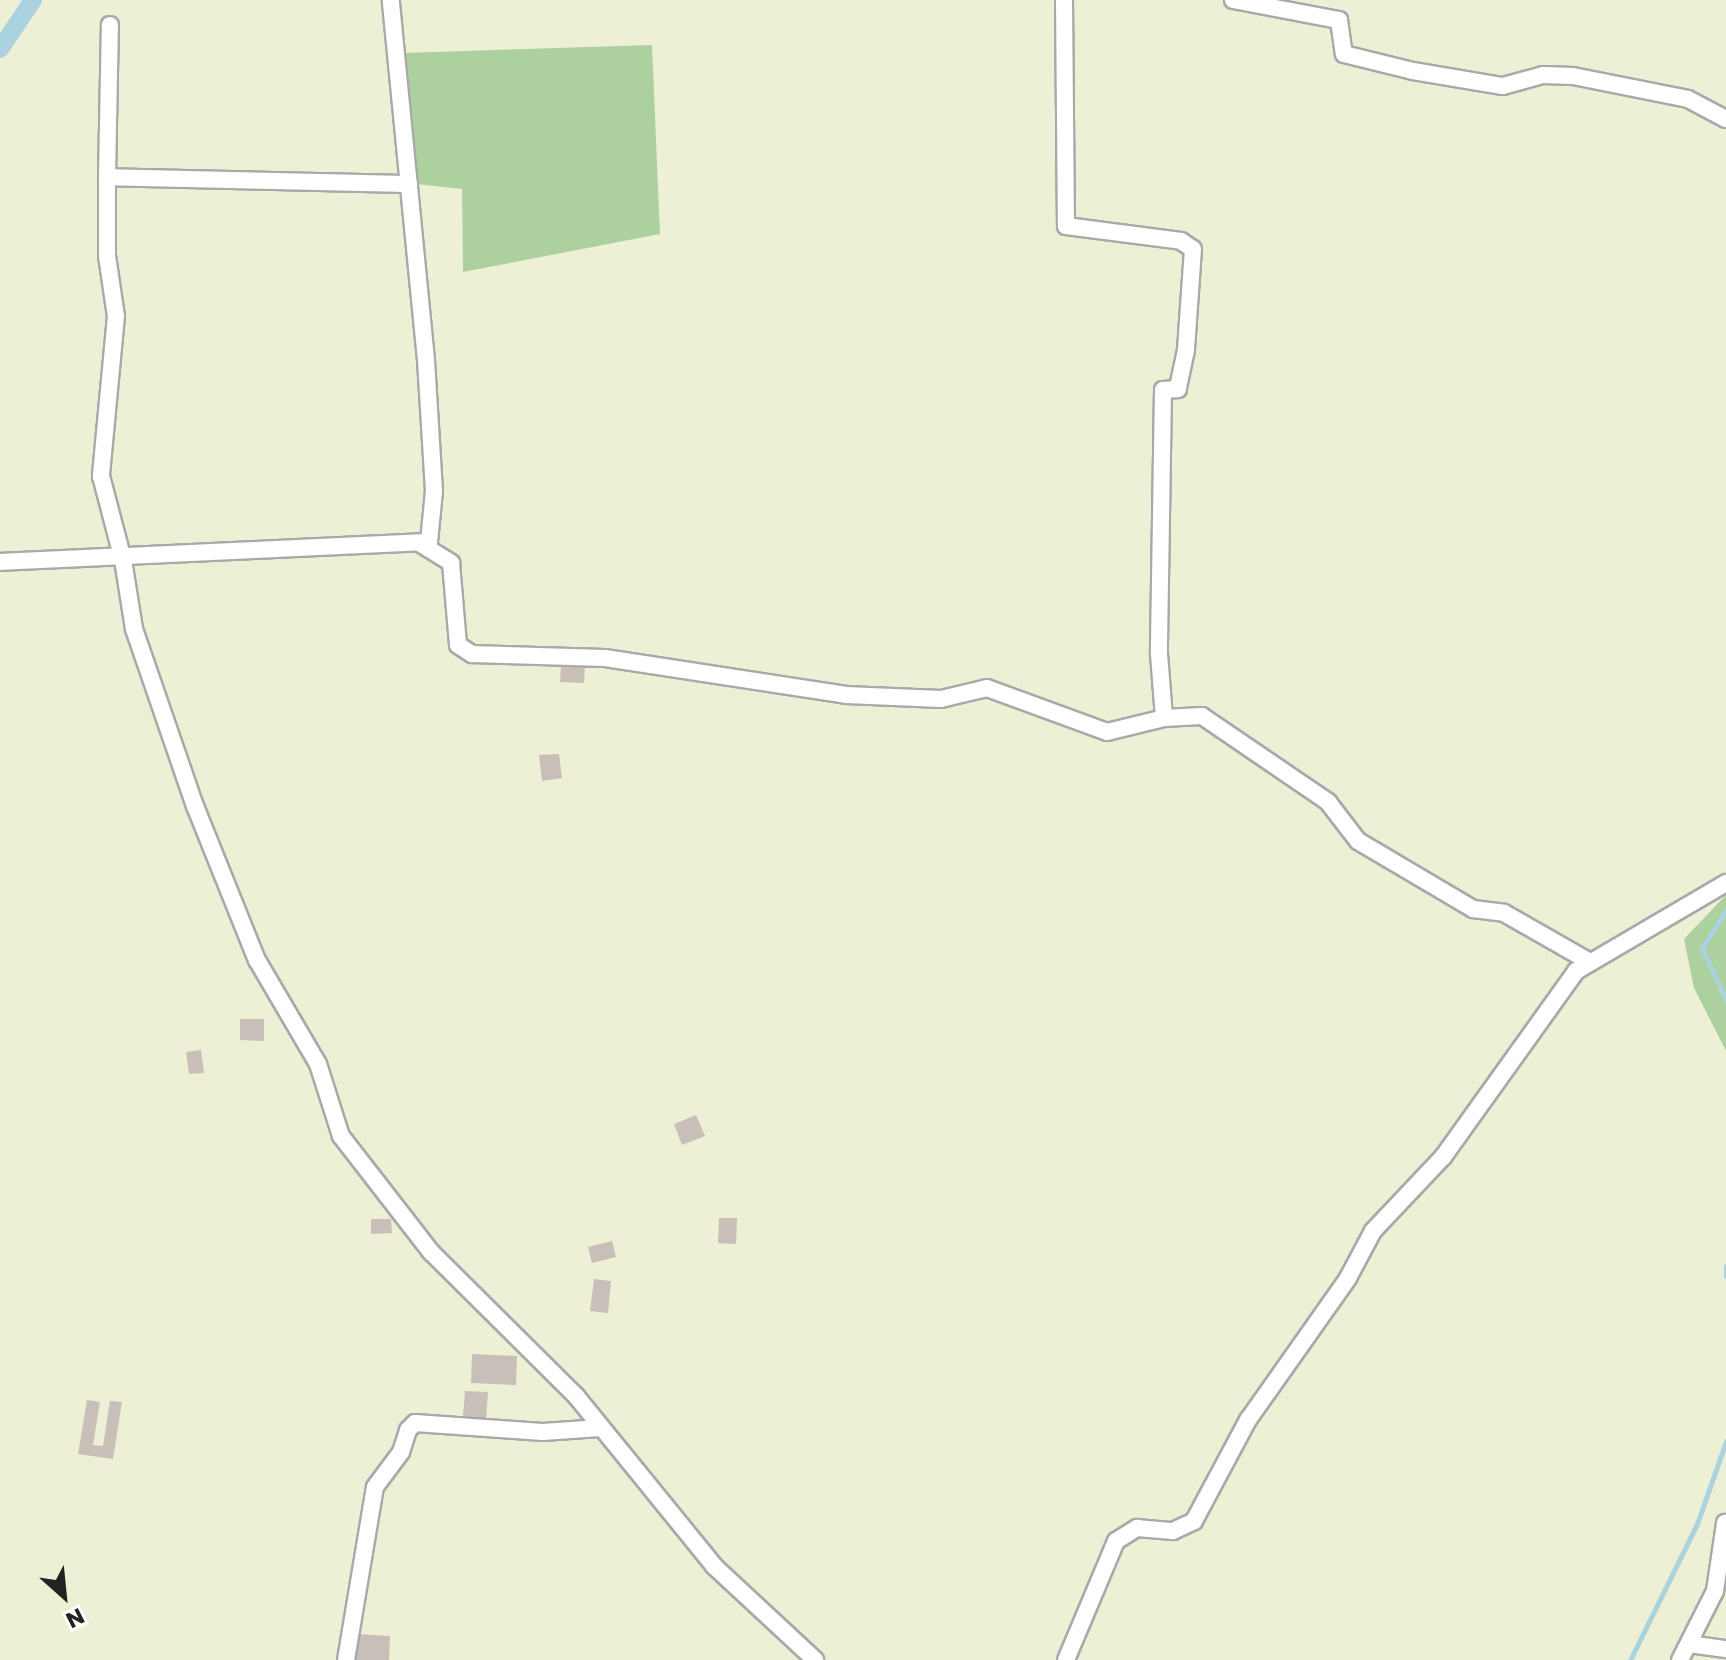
<!DOCTYPE html>
<html>
<head>
<meta charset="utf-8">
<style>
	body { margin:0 }
	#map { position:relative; width:1726px; height:1660px; overflow:hidden; background:#f2efe9; font-family:Poppins,sans-serif }
	div>[style] { position:absolute }
	.farmland>* { inset:0; background:#eef0d5 }
	.forest>* { inset:0; background:#add19e }
	.stream>* { height:5px; margin:-2.5px; padding:0 2.5px; transform-origin:2.5px; border-radius:2.5px; background:#aad3df }
	.canal>* { height:18px; margin:-9px; padding:0 9px; transform-origin:9px; border-radius:9px; background:#aad3df }
	.building>* { inset:0; background:#c7bfb8 }
	.roads { filter:drop-shadow(2px 0 #a9a9a9) drop-shadow(-2px 0 #a9a9a9) drop-shadow(0 2px #a9a9a9) drop-shadow(0 -2px #a9a9a9) }
	.minor>* { height:16px; margin:-8px; padding:0 8px; transform-origin:8px; border-radius:8px; background:#fff }
	span { translate:-50% -50%; white-space:nowrap; text-align:center; line-height:1.15; -webkit-text-stroke:7px #fff; paint-order:stroke }
	.north { position:absolute; left:24px; top:1556px; width:80px; height:80px; -webkit-text-stroke:6px #fff; paint-order:stroke; rotate:153deg; font-size:22px; font-weight:700; line-height:32px; text-align:center; color:#222 }
	.north::after { content:''; display:block; margin:auto; width:28px; height:36px; background:#222; clip-path:polygon(50% 0,100% 100%,50% 72%,0 100%) }
</style>
</head>
<body>
<div id="map">
	<div class="farmland">
		<div style="clip-path:polygon(0 0,1726px 0,1726px 1660px,0 1660px)"></div>
	</div>
	<div class="forest">
		<div style="clip-path:polygon(652px 45px,660px 234px,463px 272px,462px 189px,416px 184px,402px 53px)"></div>
		<div style="clip-path:polygon(1726px 895px,1726px 1051px,1694px 988px,1684px 939px)"></div>
	</div>
	<div class="stream">
		<div style="left:1726px;top:910px;width:45px;rotate:122.3deg"></div>
		<div style="left:1702px;top:948px;width:57px;rotate:65.2deg"></div>
		<div style="left:1726px;top:1266px;width:10px;rotate:90deg"></div>
		<div style="left:1630px;top:1660px;width:152px;rotate:-63.8deg"></div>
		<div style="left:1697px;top:1524px;width:88px;rotate:-70.7deg"></div>
	</div>
	<div class="canal">
		<div style="left:0;top:49px;width:59px;rotate:-56deg"></div>
	</div>
	<div class="building">
		<div style="clip-path:polygon(561px 665px,585px 666px,584px 683px,560px 682px)"></div>
		<div style="clip-path:polygon(559px 754px,562px 778px,542px 781px,539px 755px)"></div>
		<div style="clip-path:polygon(240px 1019px,264px 1019px,264px 1041px,240px 1040px)"></div>
		<div style="clip-path:polygon(201px 1050px,204px 1073px,189px 1074px,186px 1052px)"></div>
		<div style="clip-path:polygon(696px 1115px,705px 1136px,682px 1145px,674px 1124px)"></div>
		<div style="clip-path:polygon(719px 1218px,737px 1218px,736px 1244px,718px 1243px)"></div>
		<div style="clip-path:polygon(371px 1219px,391px 1219px,392px 1233px,371px 1234px)"></div>
		<div style="clip-path:polygon(612px 1241px,616px 1257px,592px 1263px,588px 1247px)"></div>
		<div style="clip-path:polygon(594px 1279px,611px 1281px,608px 1313px,590px 1311px)"></div>
		<div style="clip-path:polygon(472px 1354px,517px 1356px,516px 1385px,471px 1383px)"></div>
		<div style="clip-path:polygon(465px 1391px,488px 1392px,486px 1419px,463px 1417px)"></div>
		<div style="clip-path:polygon(87px 1400px,100px 1402px,93px 1445px,103px 1446px,110px 1401px,122px 1402px,113px 1459px,78px 1454px)"></div>
		<div style="clip-path:polygon(357px 1634px,390px 1636px,389px 1660px,355px 1660px)"></div>
	</div>
	<div class="roads">
		<div class="minor">
			<div style="left:1064px;top:0;width:226px;rotate:89.5deg"></div>
			<div style="left:1066px;top:226px;width:116px;rotate:7.4deg"></div>
			<div style="left:1181px;top:241px;width:14px;rotate:34deg"></div>
			<div style="left:1193px;top:249px;width:101px;rotate:94deg"></div>
			<div style="left:1186px;top:350px;width:40px;rotate:102deg"></div>
			<div style="left:1178px;top:389px;width:15px;rotate:176deg"></div>
			<div style="left:1163px;top:390px;width:264px;rotate:90.9deg"></div>
			<div style="left:1159px;top:654px;width:64px;rotate:85.5deg"></div>
			<div style="left:1233px;top:0;width:108px;rotate:10.7deg"></div>
			<div style="left:1339px;top:20px;width:34px;rotate:82deg"></div>
			<div style="left:1344px;top:54px;width:71px;rotate:13.8deg"></div>
			<div style="left:1413px;top:71px;width:91px;rotate:9.5deg"></div>
			<div style="left:1503px;top:86px;width:41px;rotate:-15.4deg"></div>
			<div style="left:1543px;top:75px;width:30px;rotate:2deg"></div>
			<div style="left:1573px;top:76px;width:117px;rotate:11.3deg"></div>
			<div style="left:1688px;top:99px;width:43px;rotate:27.8deg"></div>
			<div style="left:107px;top:177px;width:152px;rotate:-88.9deg"></div>
			<div style="left:409px;top:184px;width:302px;rotate:-178.7deg"></div>
			<div style="left:107px;top:177px;width:79px;rotate:90deg"></div>
			<div style="left:107px;top:256px;width:61px;rotate:81.5deg"></div>
			<div style="left:116px;top:316px;width:161px;rotate:95.4deg"></div>
			<div style="left:101px;top:476px;width:87px;rotate:75.3deg"></div>
			<div style="left:123px;top:560px;width:70px;rotate:80.9deg"></div>
			<div style="left:134px;top:629px;width:187px;rotate:71deg"></div>
			<div style="left:195px;top:806px;width:166px;rotate:68.1deg"></div>
			<div style="left:257px;top:960px;width:121px;rotate:59.6deg"></div>
			<div style="left:318px;top:1064px;width:76px;rotate:72.3deg"></div>
			<div style="left:341px;top:1136px;width:147px;rotate:52.2deg"></div>
			<div style="left:431px;top:1252px;width:204px;rotate:44.8deg"></div>
			<div style="left:576px;top:1396px;width:219px;rotate:50.9deg"></div>
			<div style="left:714px;top:1566px;width:138px;rotate:42.9deg"></div>
			<div style="left:421px;top:544px;width:36px;rotate:32deg"></div>
			<div style="left:451px;top:563px;width:82px;rotate:85.1deg"></div>
			<div style="left:458px;top:645px;width:17px;rotate:33deg"></div>
			<div style="left:472px;top:654px;width:133px;rotate:1.7deg"></div>
			<div style="left:605px;top:658px;width:244px;rotate:8.7deg"></div>
			<div style="left:846px;top:695px;width:95px;rotate:2.4deg"></div>
			<div style="left:941px;top:699px;width:47px;rotate:-13.4deg"></div>
			<div style="left:987px;top:688px;width:128px;rotate:20.1deg"></div>
			<div style="left:1107px;top:732px;width:59px;rotate:-13.8deg"></div>
			<div style="left:1164px;top:718px;width:38px;rotate:-3deg"></div>
			<div style="left:1202px;top:716px;width:153px;rotate:34.3deg"></div>
			<div style="left:1328px;top:802px;width:49px;rotate:52.4deg"></div>
			<div style="left:1358px;top:841px;width:134px;rotate:30.6deg"></div>
			<div style="left:1473px;top:909px;width:31px;rotate:7deg"></div>
			<div style="left:1504px;top:913px;width:97px;rotate:29.7deg"></div>
			<div style="left:0;top:562px;width:429px;rotate:-2.7deg"></div>
			<div style="left:429px;top:542px;width:51px;rotate:-84.4deg"></div>
			<div style="left:434px;top:491px;width:131px;rotate:-93.5deg"></div>
			<div style="left:426px;top:360px;width:362px;rotate:-95.6deg"></div>
			<div style="left:1689px;top:1644px;width:37px;rotate:8deg"></div>
			<div style="left:346px;top:1660px;width:175px;rotate:-80.5deg"></div>
			<div style="left:375px;top:1487px;width:44px;rotate:-53.4deg"></div>
			<div style="left:401px;top:1452px;width:23px;rotate:-72deg"></div>
			<div style="left:408px;top:1430px;width:10px;rotate:-45deg"></div>
			<div style="left:415px;top:1423px;width:128px;rotate:4deg"></div>
			<div style="left:543px;top:1432px;width:57px;rotate:-4deg"></div>
			<div style="left:1066px;top:1660px;width:129px;rotate:-67.2deg"></div>
			<div style="left:1116px;top:1541px;width:25px;rotate:-32deg"></div>
			<div style="left:1137px;top:1528px;width:36px;rotate:5deg"></div>
			<div style="left:1173px;top:1531px;width:23px;rotate:-25deg"></div>
			<div style="left:1194px;top:1521px;width:115px;rotate:-61.9deg"></div>
			<div style="left:1248px;top:1420px;width:174px;rotate:-54.8deg"></div>
			<div style="left:1348px;top:1278px;width:53px;rotate:-62deg"></div>
			<div style="left:1373px;top:1231px;width:102px;rotate:-46.6deg"></div>
			<div style="left:1443px;top:1157px;width:229px;rotate:-54.4deg"></div>
			<div style="left:1576px;top:971px;width:174px;rotate:-30.4deg"></div>
			<div style="left:1680px;top:1660px;width:77px;rotate:-63.1deg"></div>
			<div style="left:1715px;top:1591px;width:69px;rotate:-81.6deg"></div>
		</div>
	</div>
	<div class="north">N</div>
</div>
</body>
</html>
